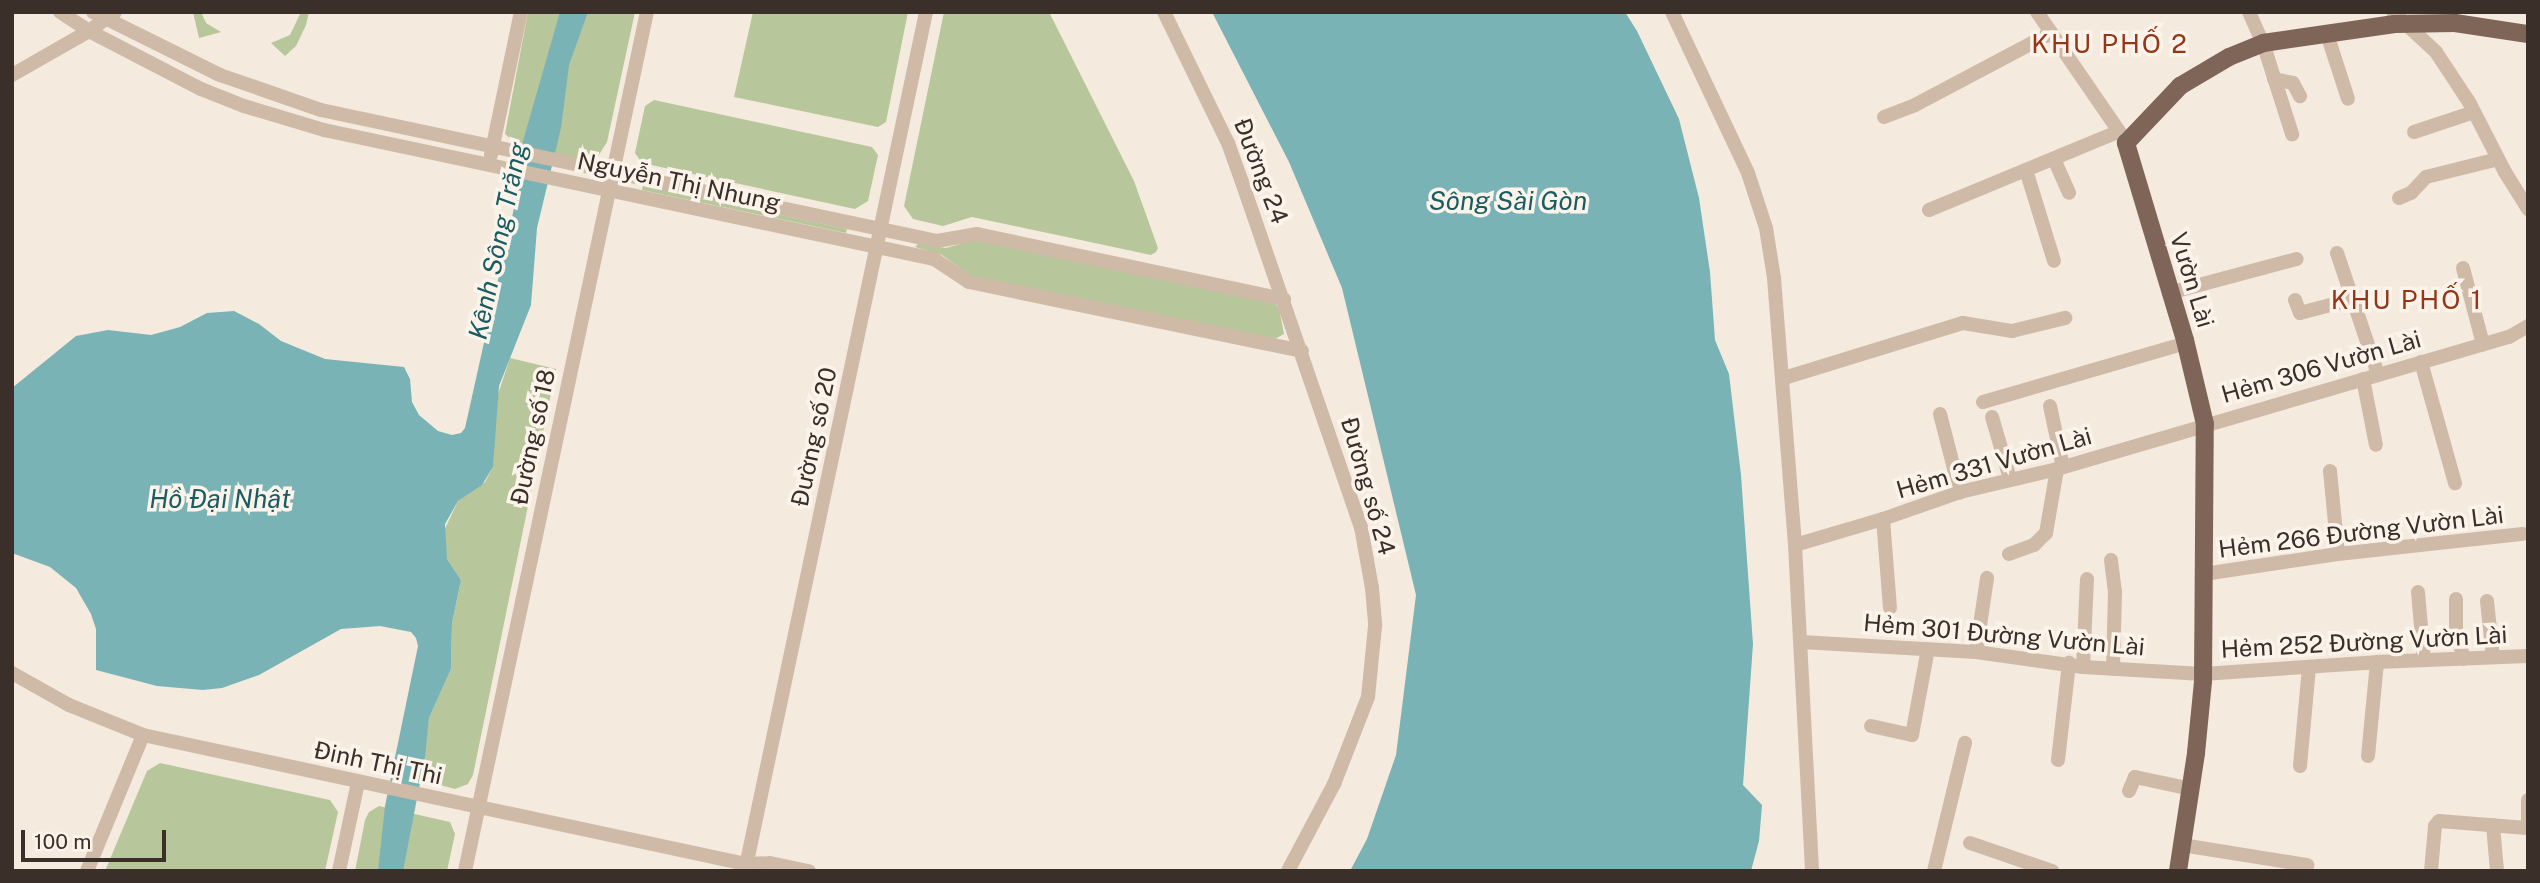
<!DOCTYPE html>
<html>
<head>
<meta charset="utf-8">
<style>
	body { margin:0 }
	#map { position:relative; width:2540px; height:883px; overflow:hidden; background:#f5eade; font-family:"Public Sans",sans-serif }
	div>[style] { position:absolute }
	.green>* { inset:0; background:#b8c69b }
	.water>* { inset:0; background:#79b3b6 }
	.minor>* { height:14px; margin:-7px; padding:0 7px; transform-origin:7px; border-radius:7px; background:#cfbaa8 }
	.major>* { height:18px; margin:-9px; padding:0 9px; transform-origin:9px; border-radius:9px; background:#7f6558 }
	span { translate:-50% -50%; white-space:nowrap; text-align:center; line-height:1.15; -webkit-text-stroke:7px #fcf4eb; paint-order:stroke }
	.street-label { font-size:24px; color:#3b2f29 }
	.neighbourhood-label { font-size:26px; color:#943618; letter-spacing:2px }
	.water-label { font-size:26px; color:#195d62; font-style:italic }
	.frame { position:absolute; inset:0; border:14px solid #3b2f29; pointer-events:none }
	.scale { position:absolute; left:21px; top:830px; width:145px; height:32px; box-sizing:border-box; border:4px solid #3b2f29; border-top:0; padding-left:9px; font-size:21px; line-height:24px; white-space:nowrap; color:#3b2f29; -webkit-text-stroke:5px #fcf4eb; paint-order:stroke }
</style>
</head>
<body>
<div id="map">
	<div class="green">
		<div style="clip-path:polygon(193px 12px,201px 12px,206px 23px,221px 32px,199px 38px)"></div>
		<div style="clip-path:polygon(301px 12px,309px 12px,306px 25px,296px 46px,285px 56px,271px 43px,290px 35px)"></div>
		<div style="clip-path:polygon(528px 12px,635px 12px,607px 142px,597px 158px,582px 161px,515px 143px,505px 134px)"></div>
		<div style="clip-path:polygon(753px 12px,908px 12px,886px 122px,878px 127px,734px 97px)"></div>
		<div style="clip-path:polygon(944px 12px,1049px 12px,1134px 181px,1158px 248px,1156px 252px,1151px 255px,972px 217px,943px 226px,913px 219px,904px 206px)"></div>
		<div style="clip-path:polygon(654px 100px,872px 147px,878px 155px,868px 201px,855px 209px,642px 163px,635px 153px,645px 106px)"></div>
		<div style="clip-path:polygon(643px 185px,847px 229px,846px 233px,642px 190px)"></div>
		<div style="clip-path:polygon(974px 240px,1273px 302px,1279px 308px,1284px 334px,1275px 339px,971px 276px,942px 255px,915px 247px,918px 244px,946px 248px)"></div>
		<div style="clip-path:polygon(510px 358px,556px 369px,473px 775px,468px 784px,455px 789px,421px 780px,429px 718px,451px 669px,452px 623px,461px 580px,447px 559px,443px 533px,458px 501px,485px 482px,493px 467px,496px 400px)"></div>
		<div style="clip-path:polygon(160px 763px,330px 800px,338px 812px,325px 871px,105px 871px,147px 771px)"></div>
		<div style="clip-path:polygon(379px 806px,450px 822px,455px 834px,447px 871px,355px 871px,365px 820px,369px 812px)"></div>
	</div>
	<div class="water">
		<div style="clip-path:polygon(560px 12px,588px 12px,569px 65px,561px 128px,537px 228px,531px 305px,499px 386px,493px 467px,482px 485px,458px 501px,445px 524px,447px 559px,461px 580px,452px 623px,451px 669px,429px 718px,425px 757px,403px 871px,378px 871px,385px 806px,418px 646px,416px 638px,411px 632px,380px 626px,341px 629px,259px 675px,222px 688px,203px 690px,157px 686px,96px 670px,96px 629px,91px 614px,76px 588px,50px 567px,12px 553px,12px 388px,76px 336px,108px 330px,151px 335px,180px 327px,207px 313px,234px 311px,259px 324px,281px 341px,325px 359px,404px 367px,410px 379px,412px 402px,419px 415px,438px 431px,452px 435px,461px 433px,465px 428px,520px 181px,523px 141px)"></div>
		<div style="clip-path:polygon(1212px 12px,1625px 12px,1637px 31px,1679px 119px,1699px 198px,1710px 272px,1715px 340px,1729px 374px,1741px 475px,1753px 644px,1743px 785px,1762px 805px,1759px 841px,1751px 871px,1350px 871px,1367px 839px,1396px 755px,1416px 595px,1342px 288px,1289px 162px)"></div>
	</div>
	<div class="minor">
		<div style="left:60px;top:12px;width:35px;rotate:33deg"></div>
		<div style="left:89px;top:31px;width:126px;rotate:27.4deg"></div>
		<div style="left:201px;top:89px;width:46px;rotate:21.6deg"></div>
		<div style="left:244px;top:106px;width:84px;rotate:16.7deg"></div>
		<div style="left:324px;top:130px;width:623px;rotate:11.94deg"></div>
		<div style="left:934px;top:259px;width:42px;rotate:33.3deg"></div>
		<div style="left:969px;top:282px;width:340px;rotate:11.7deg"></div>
		<div style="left:93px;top:12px;width:142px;rotate:26.4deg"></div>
		<div style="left:220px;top:75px;width:107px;rotate:19.1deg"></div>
		<div style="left:321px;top:110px;width:630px;rotate:12.01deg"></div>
		<div style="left:937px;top:241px;width:41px;rotate:-9.9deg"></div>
		<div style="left:977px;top:234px;width:314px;rotate:12deg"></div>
		<div style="left:1164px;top:12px;width:146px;rotate:64deg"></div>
		<div style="left:1228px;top:143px;width:41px;rotate:70.3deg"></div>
		<div style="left:1242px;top:182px;width:365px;rotate:71deg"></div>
		<div style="left:1361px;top:527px;width:62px;rotate:79.8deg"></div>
		<div style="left:1372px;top:588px;width:38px;rotate:85deg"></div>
		<div style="left:1375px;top:626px;width:71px;rotate:95.6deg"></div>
		<div style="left:1368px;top:697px;width:93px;rotate:111.3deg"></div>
		<div style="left:1334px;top:784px;width:98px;rotate:117.9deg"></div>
		<div style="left:1672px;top:12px;width:178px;rotate:64.7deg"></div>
		<div style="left:1748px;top:173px;width:58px;rotate:71.9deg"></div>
		<div style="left:1766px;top:228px;width:51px;rotate:80.9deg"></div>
		<div style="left:1774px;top:278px;width:268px;rotate:85.5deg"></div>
		<div style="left:1795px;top:545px;width:326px;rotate:87deg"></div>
		<div style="left:2037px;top:12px;width:152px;rotate:55.5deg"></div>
		<div style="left:2249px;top:12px;width:34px;rotate:66deg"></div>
		<div style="left:2263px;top:43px;width:96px;rotate:72.3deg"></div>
		<div style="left:2393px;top:12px;width:59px;rotate:42.9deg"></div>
		<div style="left:2436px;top:52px;width:60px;rotate:56.6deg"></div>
		<div style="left:2469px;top:102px;width:79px;rotate:62.8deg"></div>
		<div style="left:2505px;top:172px;width:44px;rotate:58.1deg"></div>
		<div style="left:2327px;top:34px;width:68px;rotate:72.1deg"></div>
		<div style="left:12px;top:75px;width:89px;rotate:-29.7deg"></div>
		<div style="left:89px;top:31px;width:32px;rotate:-36deg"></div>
		<div style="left:2274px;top:79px;width:19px;rotate:12deg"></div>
		<div style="left:2293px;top:83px;width:15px;rotate:62deg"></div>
		<div style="left:1884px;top:117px;width:33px;rotate:-21deg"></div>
		<div style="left:1915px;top:105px;width:154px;rotate:-27.9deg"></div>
		<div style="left:2414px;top:132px;width:63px;rotate:-18.4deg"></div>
		<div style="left:491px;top:155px;width:146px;rotate:-78.2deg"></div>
		<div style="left:2054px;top:159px;width:37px;rotate:66deg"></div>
		<div style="left:2026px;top:170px;width:95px;rotate:72.9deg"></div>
		<div style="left:2399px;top:198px;width:13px;rotate:-23deg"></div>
		<div style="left:2411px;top:193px;width:22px;rotate:-47deg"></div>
		<div style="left:2426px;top:177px;width:74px;rotate:-14deg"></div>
		<div style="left:1929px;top:210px;width:204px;rotate:-22.5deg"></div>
		<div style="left:2337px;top:253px;width:128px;rotate:71.3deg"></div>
		<div style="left:2463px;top:268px;width:79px;rotate:75.3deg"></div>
		<div style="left:2169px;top:293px;width:132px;rotate:-14.9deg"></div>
		<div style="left:2295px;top:300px;width:14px;rotate:69deg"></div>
		<div style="left:2300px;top:313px;width:55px;rotate:-14.8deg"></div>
		<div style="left:2421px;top:362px;width:126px;rotate:74.3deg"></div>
		<div style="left:1784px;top:378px;width:187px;rotate:-17.1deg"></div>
		<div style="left:1963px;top:323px;width:50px;rotate:9.3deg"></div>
		<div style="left:2012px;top:331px;width:55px;rotate:-13.8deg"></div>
		<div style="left:2363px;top:379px;width:67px;rotate:78.9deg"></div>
		<div style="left:1983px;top:402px;width:211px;rotate:-16.2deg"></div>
		<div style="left:2050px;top:406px;width:62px;rotate:78deg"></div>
		<div style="left:1940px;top:414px;width:81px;rotate:75.6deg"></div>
		<div style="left:1992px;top:417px;width:65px;rotate:73.8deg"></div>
		<div style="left:2330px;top:471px;width:83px;rotate:84.5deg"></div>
		<div style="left:1883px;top:519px;width:89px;rotate:85.5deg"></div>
		<div style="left:1795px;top:545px;width:92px;rotate:-16.5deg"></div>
		<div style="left:1883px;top:519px;width:82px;rotate:-19.3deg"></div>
		<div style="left:1960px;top:492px;width:100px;rotate:-13.3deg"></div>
		<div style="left:2057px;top:469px;width:471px;rotate:-16.3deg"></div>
		<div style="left:2509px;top:337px;width:22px;rotate:-30deg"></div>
		<div style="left:2009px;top:554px;width:27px;rotate:-20deg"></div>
		<div style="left:2034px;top:545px;width:17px;rotate:-45deg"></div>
		<div style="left:2046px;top:533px;width:65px;rotate:-80.2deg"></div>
		<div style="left:2111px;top:560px;width:32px;rotate:83deg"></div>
		<div style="left:2115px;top:592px;width:77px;rotate:91.5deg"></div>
		<div style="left:2204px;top:574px;width:135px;rotate:-8.5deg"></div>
		<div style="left:2338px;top:554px;width:186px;rotate:-6.2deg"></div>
		<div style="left:2418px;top:592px;width:68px;rotate:85deg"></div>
		<div style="left:2456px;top:599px;width:32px;rotate:90deg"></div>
		<div style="left:2456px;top:631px;width:29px;rotate:74deg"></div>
		<div style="left:2487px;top:601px;width:56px;rotate:83.9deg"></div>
		<div style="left:1801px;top:642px;width:175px;rotate:3.3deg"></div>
		<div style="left:1976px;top:652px;width:108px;rotate:8deg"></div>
		<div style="left:2083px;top:667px;width:120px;rotate:3.3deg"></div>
		<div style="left:2203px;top:674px;width:174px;rotate:-3.9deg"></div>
		<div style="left:2377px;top:662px;width:151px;rotate:-2.3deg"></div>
		<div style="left:1976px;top:652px;width:75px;rotate:-81.5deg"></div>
		<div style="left:2083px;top:667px;width:88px;rotate:-87.4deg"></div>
		<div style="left:12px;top:673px;width:65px;rotate:29.3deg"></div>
		<div style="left:69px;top:705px;width:80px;rotate:22.1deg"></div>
		<div style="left:143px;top:735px;width:617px;rotate:12.08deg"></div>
		<div style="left:746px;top:864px;width:24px;rotate:-2deg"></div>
		<div style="left:770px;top:863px;width:40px;rotate:12deg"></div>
		<div style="left:1871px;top:726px;width:42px;rotate:12.4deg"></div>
		<div style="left:1912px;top:735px;width:87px;rotate:-79.5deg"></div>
		<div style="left:2368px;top:756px;width:94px;rotate:-84.5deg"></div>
		<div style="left:2058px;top:760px;width:98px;rotate:-83.5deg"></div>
		<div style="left:2300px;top:766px;width:99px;rotate:-84.8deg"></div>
		<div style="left:2129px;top:791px;width:15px;rotate:-67deg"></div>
		<div style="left:2135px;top:777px;width:57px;rotate:12.1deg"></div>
		<div style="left:2528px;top:800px;width:28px;rotate:90deg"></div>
		<div style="left:2493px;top:825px;width:46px;rotate:85deg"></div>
		<div style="left:1970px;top:843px;width:87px;rotate:18.9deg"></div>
		<div style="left:2182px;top:845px;width:127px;rotate:9.1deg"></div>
		<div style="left:87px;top:871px;width:147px;rotate:-67.6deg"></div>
		<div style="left:339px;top:871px;width:91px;rotate:-77.9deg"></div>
		<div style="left:465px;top:871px;width:878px;rotate:-78.04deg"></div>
		<div style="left:745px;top:871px;width:878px;rotate:-78.1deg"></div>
		<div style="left:1934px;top:871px;width:132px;rotate:-76.4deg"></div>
		<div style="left:2431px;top:871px;width:45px;rotate:-84.9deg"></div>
		<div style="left:2435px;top:826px;width:6px;rotate:-51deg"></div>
		<div style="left:2439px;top:821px;width:88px;rotate:4.5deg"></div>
	</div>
	<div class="major">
		<div style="left:2178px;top:871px;width:119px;rotate:-81.3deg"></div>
		<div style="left:2196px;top:753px;width:72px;rotate:-84.4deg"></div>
		<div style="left:2203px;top:681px;width:257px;rotate:-89.6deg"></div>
		<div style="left:2205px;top:424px;width:86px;rotate:-103.4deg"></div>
		<div style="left:2185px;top:340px;width:206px;rotate:-106.7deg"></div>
		<div style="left:2126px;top:143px;width:79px;rotate:-46.5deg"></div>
		<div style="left:2180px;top:86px;width:57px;rotate:-30.6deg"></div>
		<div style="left:2229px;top:57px;width:37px;rotate:-22deg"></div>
		<div style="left:2263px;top:43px;width:133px;rotate:-8.2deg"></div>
		<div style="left:2395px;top:24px;width:60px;rotate:-1deg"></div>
		<div style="left:2455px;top:23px;width:74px;rotate:8.6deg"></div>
	</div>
	<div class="street-label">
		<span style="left:1261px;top:171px;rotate:69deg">Đường 24</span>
		<span style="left:679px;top:182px;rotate:12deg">Nguyễn Thị Nhung</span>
		<span style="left:2192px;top:280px;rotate:73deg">Vườn Lài</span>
		<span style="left:2321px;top:367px;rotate:-16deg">Hẻm 306 Vườn Lài</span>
		<span style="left:533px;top:437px;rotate:-78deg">Đường số 18</span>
		<span style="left:814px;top:437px;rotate:-78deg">Đường số 20</span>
		<span style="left:1994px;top:463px;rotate:-16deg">Hẻm 331 Vườn Lài</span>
		<span style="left:1368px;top:486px;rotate:74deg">Đường số 24</span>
		<span style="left:2361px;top:532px;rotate:-7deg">Hẻm 266 Đường Vườn Lài</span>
		<span style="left:2004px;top:635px;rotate:5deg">Hẻm 301 Đường Vườn Lài</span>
		<span style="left:2364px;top:642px;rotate:-3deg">Hẻm 252 Đường Vườn Lài</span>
		<span style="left:378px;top:763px;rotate:12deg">Đinh Thị Thi</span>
	</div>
	<div class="neighbourhood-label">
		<span style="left:2110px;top:44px">KHU PHỐ 2</span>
		<span style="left:2407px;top:300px">KHU PHỐ 1</span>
	</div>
	<div class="water-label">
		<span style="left:1508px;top:201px">Sông Sài Gòn</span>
		<span style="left:498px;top:241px;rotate:-78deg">Kênh Sông Trăng</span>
		<span style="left:220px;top:499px">Hồ Đại Nhật</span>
	</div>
	<div class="frame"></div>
	<div class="scale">100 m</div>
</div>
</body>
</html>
